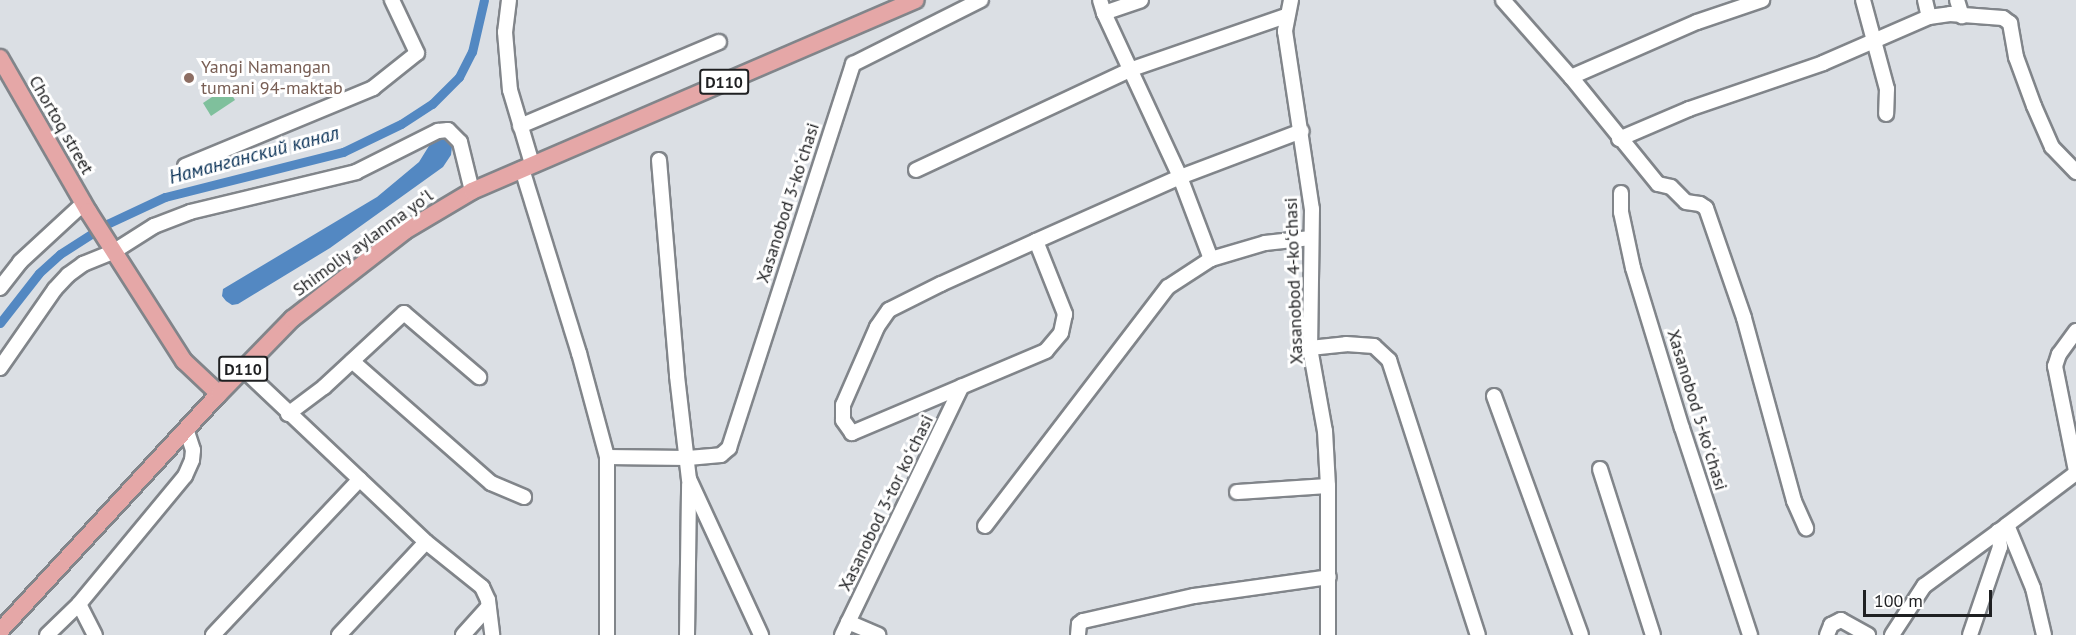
<!DOCTYPE html>
<html>
<head>
<meta charset="utf-8">
<style>
	body { margin:0 }
	#map { position:relative; width:2076px; height:635px; overflow:hidden; background:#dbdfe4; font-family:"PT Sans",sans-serif }
	div>[style] { position:absolute }
	.green>* { inset:0; background:#7fc09c }
	.water>* { inset:0; background:#5388c2 }
	.canal>* { height:9px; margin:-4.5px; padding:0 4.5px; transform-origin:4.5px; border-radius:4.5px; background:#5388c2 }
	.roads { filter:drop-shadow(2px 0 #81858a) drop-shadow(-2px 0 #81858a) drop-shadow(0 2px #81858a) drop-shadow(0 -2px #81858a) }
	.minor>* { height:14px; margin:-7px; padding:0 7px; transform-origin:7px; border-radius:7px; background:#fff }
	.major>* { height:16px; margin:-8px; padding:0 8px; transform-origin:8px; border-radius:8px; background:#e5a7a7 }
	.dots>* { width:16px; height:16px; translate:-50% -50%; box-sizing:border-box; border:3px solid #fff; border-radius:50% }
	span { translate:-50% -50%; white-space:nowrap; text-align:center; line-height:1.15; -webkit-text-stroke:6px #fff; paint-order:stroke }
	.shield-label span { padding:2px 4px; background:#fff; border:2px solid; border-radius:4px; -webkit-text-stroke-width:0 }
	.shield-label { font-size:16px; color:#1f2022; font-weight:700 }
	.education-label { font-size:18px; color:#785e54 }
	.left { translate:0 -50%; text-align:left }
	.street-label { font-size:18px; color:#1f2022 }
	.water-label { font-size:20px; color:#052d53; font-style:italic }
	.scale { position:absolute; left:1863px; top:590px; width:129px; height:27px; box-sizing:border-box; border:3px solid #1f2022; border-top:0; padding-left:8px; font-size:18px; line-height:21px; white-space:nowrap; color:#1f2022; -webkit-text-stroke:4px #fff; paint-order:stroke }
</style>
</head>
<body>
<div id="map">
	<div class="green">
		<div style="clip-path:polygon(227px 87px,235px 100px,211px 116px,203px 103px)"></div>
	</div>
	<div class="water">
		<div style="clip-path:polygon(444px 136px,452px 147px,451px 155px,443px 167px,330px 248px,238px 304px,232px 305px,226px 301px,222px 296px,223px 289px,377px 197px,419px 162px,432px 141px)"></div>
	</div>
	<div class="canal">
		<div style="left:0;top:323px;width:63px;rotate:-52deg"></div>
		<div style="left:39px;top:273px;width:28px;rotate:-42deg"></div>
		<div style="left:60px;top:254px;width:56px;rotate:-32.6deg"></div>
		<div style="left:107px;top:224px;width:64px;rotate:-25deg"></div>
		<div style="left:165px;top:197px;width:184px;rotate:-14.2deg"></div>
		<div style="left:343px;top:152px;width:64px;rotate:-25.8deg"></div>
		<div style="left:401px;top:124px;width:37px;rotate:-33deg"></div>
		<div style="left:432px;top:104px;width:38px;rotate:-45deg"></div>
		<div style="left:459px;top:77px;width:28px;rotate:-63deg"></div>
		<div style="left:472px;top:52px;width:53px;rotate:-77deg"></div>
	</div>
	<div class="roads">
		<div class="minor">
			<div style="left:509px;top:0;width:32px;rotate:97deg"></div>
			<div style="left:505px;top:32px;width:58px;rotate:85.1deg"></div>
			<div style="left:510px;top:90px;width:77px;rotate:73.4deg"></div>
			<div style="left:1100px;top:0;width:14px;rotate:73deg"></div>
			<div style="left:1104px;top:13px;width:39px;rotate:-19deg"></div>
			<div style="left:1291px;top:0;width:32px;rotate:101deg"></div>
			<div style="left:1285px;top:31px;width:180px;rotate:81.4deg"></div>
			<div style="left:1312px;top:209px;width:139px;rotate:90.8deg"></div>
			<div style="left:1310px;top:348px;width:84px;rotate:79.8deg"></div>
			<div style="left:1325px;top:431px;width:55px;rotate:86.9deg"></div>
			<div style="left:1328px;top:486px;width:149px;rotate:90deg"></div>
			<div style="left:1503px;top:0;width:103px;rotate:48.6deg"></div>
			<div style="left:1571px;top:77px;width:138px;rotate:50.9deg"></div>
			<div style="left:1658px;top:184px;width:13px;rotate:13deg"></div>
			<div style="left:1671px;top:187px;width:21px;rotate:45deg"></div>
			<div style="left:1686px;top:202px;width:14px;rotate:8deg"></div>
			<div style="left:1700px;top:204px;width:7px;rotate:34deg"></div>
			<div style="left:1706px;top:208px;width:116px;rotate:70.9deg"></div>
			<div style="left:1744px;top:318px;width:190px;rotate:74.7deg"></div>
			<div style="left:1794px;top:501px;width:30px;rotate:66deg"></div>
			<div style="left:1863px;top:0;width:92px;rotate:74.9deg"></div>
			<div style="left:1887px;top:89px;width:25px;rotate:92deg"></div>
			<div style="left:1925px;top:0;width:17px;rotate:77deg"></div>
			<div style="left:1929px;top:17px;width:21px;rotate:-8deg"></div>
			<div style="left:1950px;top:14px;width:53px;rotate:4.3deg"></div>
			<div style="left:2003px;top:18px;width:9px;rotate:36deg"></div>
			<div style="left:2010px;top:23px;width:35px;rotate:80deg"></div>
			<div style="left:2016px;top:57px;width:52px;rotate:69.8deg"></div>
			<div style="left:2034px;top:106px;width:45px;rotate:66.3deg"></div>
			<div style="left:2052px;top:147px;width:35px;rotate:46deg"></div>
			<div style="left:1957px;top:0;width:17px;rotate:73deg"></div>
			<div style="left:1104px;top:13px;width:181px;rotate:65.1deg"></div>
			<div style="left:1180px;top:177px;width:88px;rotate:69.3deg"></div>
			<div style="left:1211px;top:259px;width:56px;rotate:-16.5deg"></div>
			<div style="left:1265px;top:243px;width:46px;rotate:-6.2deg"></div>
			<div style="left:1571px;top:77px;width:137px;rotate:-23.6deg"></div>
			<div style="left:1697px;top:22px;width:69px;rotate:-18.7deg"></div>
			<div style="left:520px;top:126px;width:216px;rotate:-22.9deg"></div>
			<div style="left:1619px;top:139px;width:76px;rotate:-23.2deg"></div>
			<div style="left:1689px;top:109px;width:142px;rotate:-18.9deg"></div>
			<div style="left:1823px;top:63px;width:116px;rotate:-23.5deg"></div>
			<div style="left:659px;top:160px;width:217px;rotate:85.2deg"></div>
			<div style="left:677px;top:376px;width:104px;rotate:83.4deg"></div>
			<div style="left:689px;top:479px;width:172px;rotate:65.2deg"></div>
			<div style="left:185px;top:166px;width:204px;rotate:-22.5deg"></div>
			<div style="left:373px;top:88px;width:56px;rotate:-38.5deg"></div>
			<div style="left:417px;top:53px;width:59px;rotate:-115.3deg"></div>
			<div style="left:522px;top:169px;width:193px;rotate:72.8deg"></div>
			<div style="left:579px;top:353px;width:108px;rotate:74.9deg"></div>
			<div style="left:607px;top:457px;width:178px;rotate:90deg"></div>
			<div style="left:916px;top:170px;width:238px;rotate:-25.1deg"></div>
			<div style="left:1132px;top:69px;width:163px;rotate:-19deg"></div>
			<div style="left:1621px;top:193px;width:19px;rotate:90deg"></div>
			<div style="left:1621px;top:212px;width:57px;rotate:77.9deg"></div>
			<div style="left:1633px;top:268px;width:167px;rotate:73deg"></div>
			<div style="left:1682px;top:428px;width:218px;rotate:71.8deg"></div>
			<div style="left:1036px;top:241px;width:79px;rotate:68.3deg"></div>
			<div style="left:1065px;top:314px;width:19px;rotate:102deg"></div>
			<div style="left:1061px;top:333px;width:23px;rotate:130deg"></div>
			<div style="left:1046px;top:351px;width:211px;rotate:157.1deg"></div>
			<div style="left:852px;top:433px;width:16px;rotate:-125deg"></div>
			<div style="left:843px;top:420px;width:15px;rotate:-90deg"></div>
			<div style="left:843px;top:405px;width:85px;rotate:-66.4deg"></div>
			<div style="left:877px;top:327px;width:21px;rotate:-55deg"></div>
			<div style="left:889px;top:310px;width:58px;rotate:-26.6deg"></div>
			<div style="left:941px;top:284px;width:104px;rotate:-24.4deg"></div>
			<div style="left:1036px;top:241px;width:158px;rotate:-24deg"></div>
			<div style="left:1180px;top:177px;width:130px;rotate:-20.7deg"></div>
			<div style="left:0;top:288px;width:33px;rotate:-52deg"></div>
			<div style="left:20px;top:262px;width:87px;rotate:-42.7deg"></div>
			<div style="left:2076px;top:331px;width:29px;rotate:126deg"></div>
			<div style="left:2059px;top:354px;width:13px;rotate:108deg"></div>
			<div style="left:2055px;top:366px;width:107px;rotate:78.7deg"></div>
			<div style="left:1310px;top:348px;width:36px;rotate:-6deg"></div>
			<div style="left:1346px;top:344px;width:28px;rotate:4deg"></div>
			<div style="left:1374px;top:346px;width:21px;rotate:43deg"></div>
			<div style="left:1389px;top:360px;width:289px;rotate:72.1deg"></div>
			<div style="left:352px;top:361px;width:185px;rotate:41.3deg"></div>
			<div style="left:491px;top:483px;width:36px;rotate:23deg"></div>
			<div style="left:0;top:368px;width:96px;rotate:-55.2deg"></div>
			<div style="left:55px;top:289px;width:19px;rotate:-47deg"></div>
			<div style="left:68px;top:275px;width:19px;rotate:-36deg"></div>
			<div style="left:83px;top:264px;width:32px;rotate:-22deg"></div>
			<div style="left:113px;top:252px;width:49px;rotate:-32.4deg"></div>
			<div style="left:154px;top:226px;width:39px;rotate:-21deg"></div>
			<div style="left:190px;top:212px;width:171px;rotate:-13.5deg"></div>
			<div style="left:356px;top:172px;width:92px;rotate:-26.6deg"></div>
			<div style="left:438px;top:131px;width:10px;rotate:-6deg"></div>
			<div style="left:448px;top:130px;width:17px;rotate:45deg"></div>
			<div style="left:460px;top:142px;width:50px;rotate:76.2deg"></div>
			<div style="left:243px;top:369px;width:252px;rotate:43.4deg"></div>
			<div style="left:426px;top:542px;width:72px;rotate:38.8deg"></div>
			<div style="left:482px;top:587px;width:14px;rotate:65deg"></div>
			<div style="left:488px;top:600px;width:35px;rotate:83deg"></div>
			<div style="left:1494px;top:396px;width:254px;rotate:70deg"></div>
			<div style="left:288px;top:414px;width:45px;rotate:-36.9deg"></div>
			<div style="left:324px;top:387px;width:109px;rotate:-42.8deg"></div>
			<div style="left:404px;top:313px;width:99px;rotate:40.5deg"></div>
			<div style="left:607px;top:457px;width:81px;rotate:0.7deg"></div>
			<div style="left:688px;top:458px;width:33px;rotate:-5deg"></div>
			<div style="left:721px;top:455px;width:11px;rotate:-41deg"></div>
			<div style="left:729px;top:448px;width:404px;rotate:-72.1deg"></div>
			<div style="left:853px;top:64px;width:143px;rotate:-26.6deg"></div>
			<div style="left:1600px;top:469px;width:174px;rotate:72.3deg"></div>
			<div style="left:1237px;top:492px;width:91px;rotate:-3.8deg"></div>
			<div style="left:985px;top:526px;width:301px;rotate:-52.6deg"></div>
			<div style="left:1168px;top:287px;width:51px;rotate:-33.1deg"></div>
			<div style="left:79px;top:604px;width:35px;rotate:63deg"></div>
			<div style="left:848px;top:622px;width:33px;rotate:23deg"></div>
			<div style="left:47px;top:635px;width:45px;rotate:-44.1deg"></div>
			<div style="left:79px;top:604px;width:166px;rotate:-50.4deg"></div>
			<div style="left:185px;top:476px;width:17px;rotate:-66deg"></div>
			<div style="left:192px;top:460px;width:10px;rotate:-84deg"></div>
			<div style="left:193px;top:450px;width:22px;rotate:-108deg"></div>
			<div style="left:213px;top:635px;width:214px;rotate:-46.7deg"></div>
			<div style="left:339px;top:635px;width:127px;rotate:-46.9deg"></div>
			<div style="left:463px;top:635px;width:38px;rotate:-48deg"></div>
			<div style="left:687px;top:635px;width:151px;rotate:-89.2deg"></div>
			<div style="left:842px;top:635px;width:276px;rotate:-64.3deg"></div>
			<div style="left:1078px;top:635px;width:11px;rotate:-85deg"></div>
			<div style="left:1079px;top:624px;width:5px;rotate:-37deg"></div>
			<div style="left:1083px;top:621px;width:114px;rotate:-12.7deg"></div>
			<div style="left:1194px;top:596px;width:136px;rotate:-8deg"></div>
			<div style="left:1827px;top:635px;width:11px;rotate:-68deg"></div>
			<div style="left:1831px;top:625px;width:11px;rotate:-27deg"></div>
			<div style="left:1841px;top:620px;width:31px;rotate:29deg"></div>
			<div style="left:1892px;top:635px;width:59px;rotate:-56.9deg"></div>
			<div style="left:1924px;top:586px;width:103px;rotate:-36.3deg"></div>
			<div style="left:1970px;top:635px;width:93px;rotate:-71.2deg"></div>
			<div style="left:2000px;top:547px;width:16px;rotate:-97deg"></div>
			<div style="left:2044px;top:635px;width:48px;rotate:-103.2deg"></div>
			<div style="left:2033px;top:588px;width:68px;rotate:-112.4deg"></div>
			<div style="left:2007px;top:525px;width:86px;rotate:-37deg"></div>
		</div>
		<div class="major">
			<div style="left:0;top:58px;width:177px;rotate:60.1deg"></div>
			<div style="left:88px;top:211px;width:178px;rotate:57.4deg"></div>
			<div style="left:184px;top:361px;width:48px;rotate:43.3deg"></div>
			<div style="left:0;top:631px;width:323px;rotate:-47.3deg"></div>
			<div style="left:219px;top:394px;width:105px;rotate:-45.8deg"></div>
			<div style="left:292px;top:319px;width:143px;rotate:-37.9deg"></div>
			<div style="left:405px;top:231px;width:78px;rotate:-30.8deg"></div>
			<div style="left:472px;top:191px;width:483px;rotate:-23.3deg"></div>
		</div>
	</div>
	<div class="dots">
		<div style="left:189px;top:78px;background:#8d6e63"></div>
	</div>
	<div class="shield-label">
		<span style="left:724px;top:82px">D110</span>
		<span style="left:243px;top:369px">D110</span>
	</div>
	<div class="education-label">
		<span class="left" style="left:201px;top:78px">Yangi Namangan<br>tumani 94-maktab</span>
	</div>
	<div class="street-label">
		<span style="left:61px;top:125px;rotate:60deg">Chortoq street</span>
		<span style="left:788px;top:203px;rotate:-72deg">Xasanobod 3-koʻchasi</span>
		<span style="left:363px;top:243px;rotate:-36deg">Shimoliy aylanma yoʻl</span>
		<span style="left:1294px;top:281px;rotate:-92deg">Xasanobod 4-koʻchasi</span>
		<span style="left:1697px;top:410px;rotate:73deg">Xasanobod 5-koʻchasi</span>
		<span style="left:886px;top:503px;rotate:-64deg">Xasanobod 3-tor koʻchasi</span>
	</div>
	<div class="water-label">
		<span style="left:254px;top:155px;rotate:-15deg">Наманганский канал</span>
	</div>
	<div class="scale">100 m</div>
</div>
</body>
</html>
